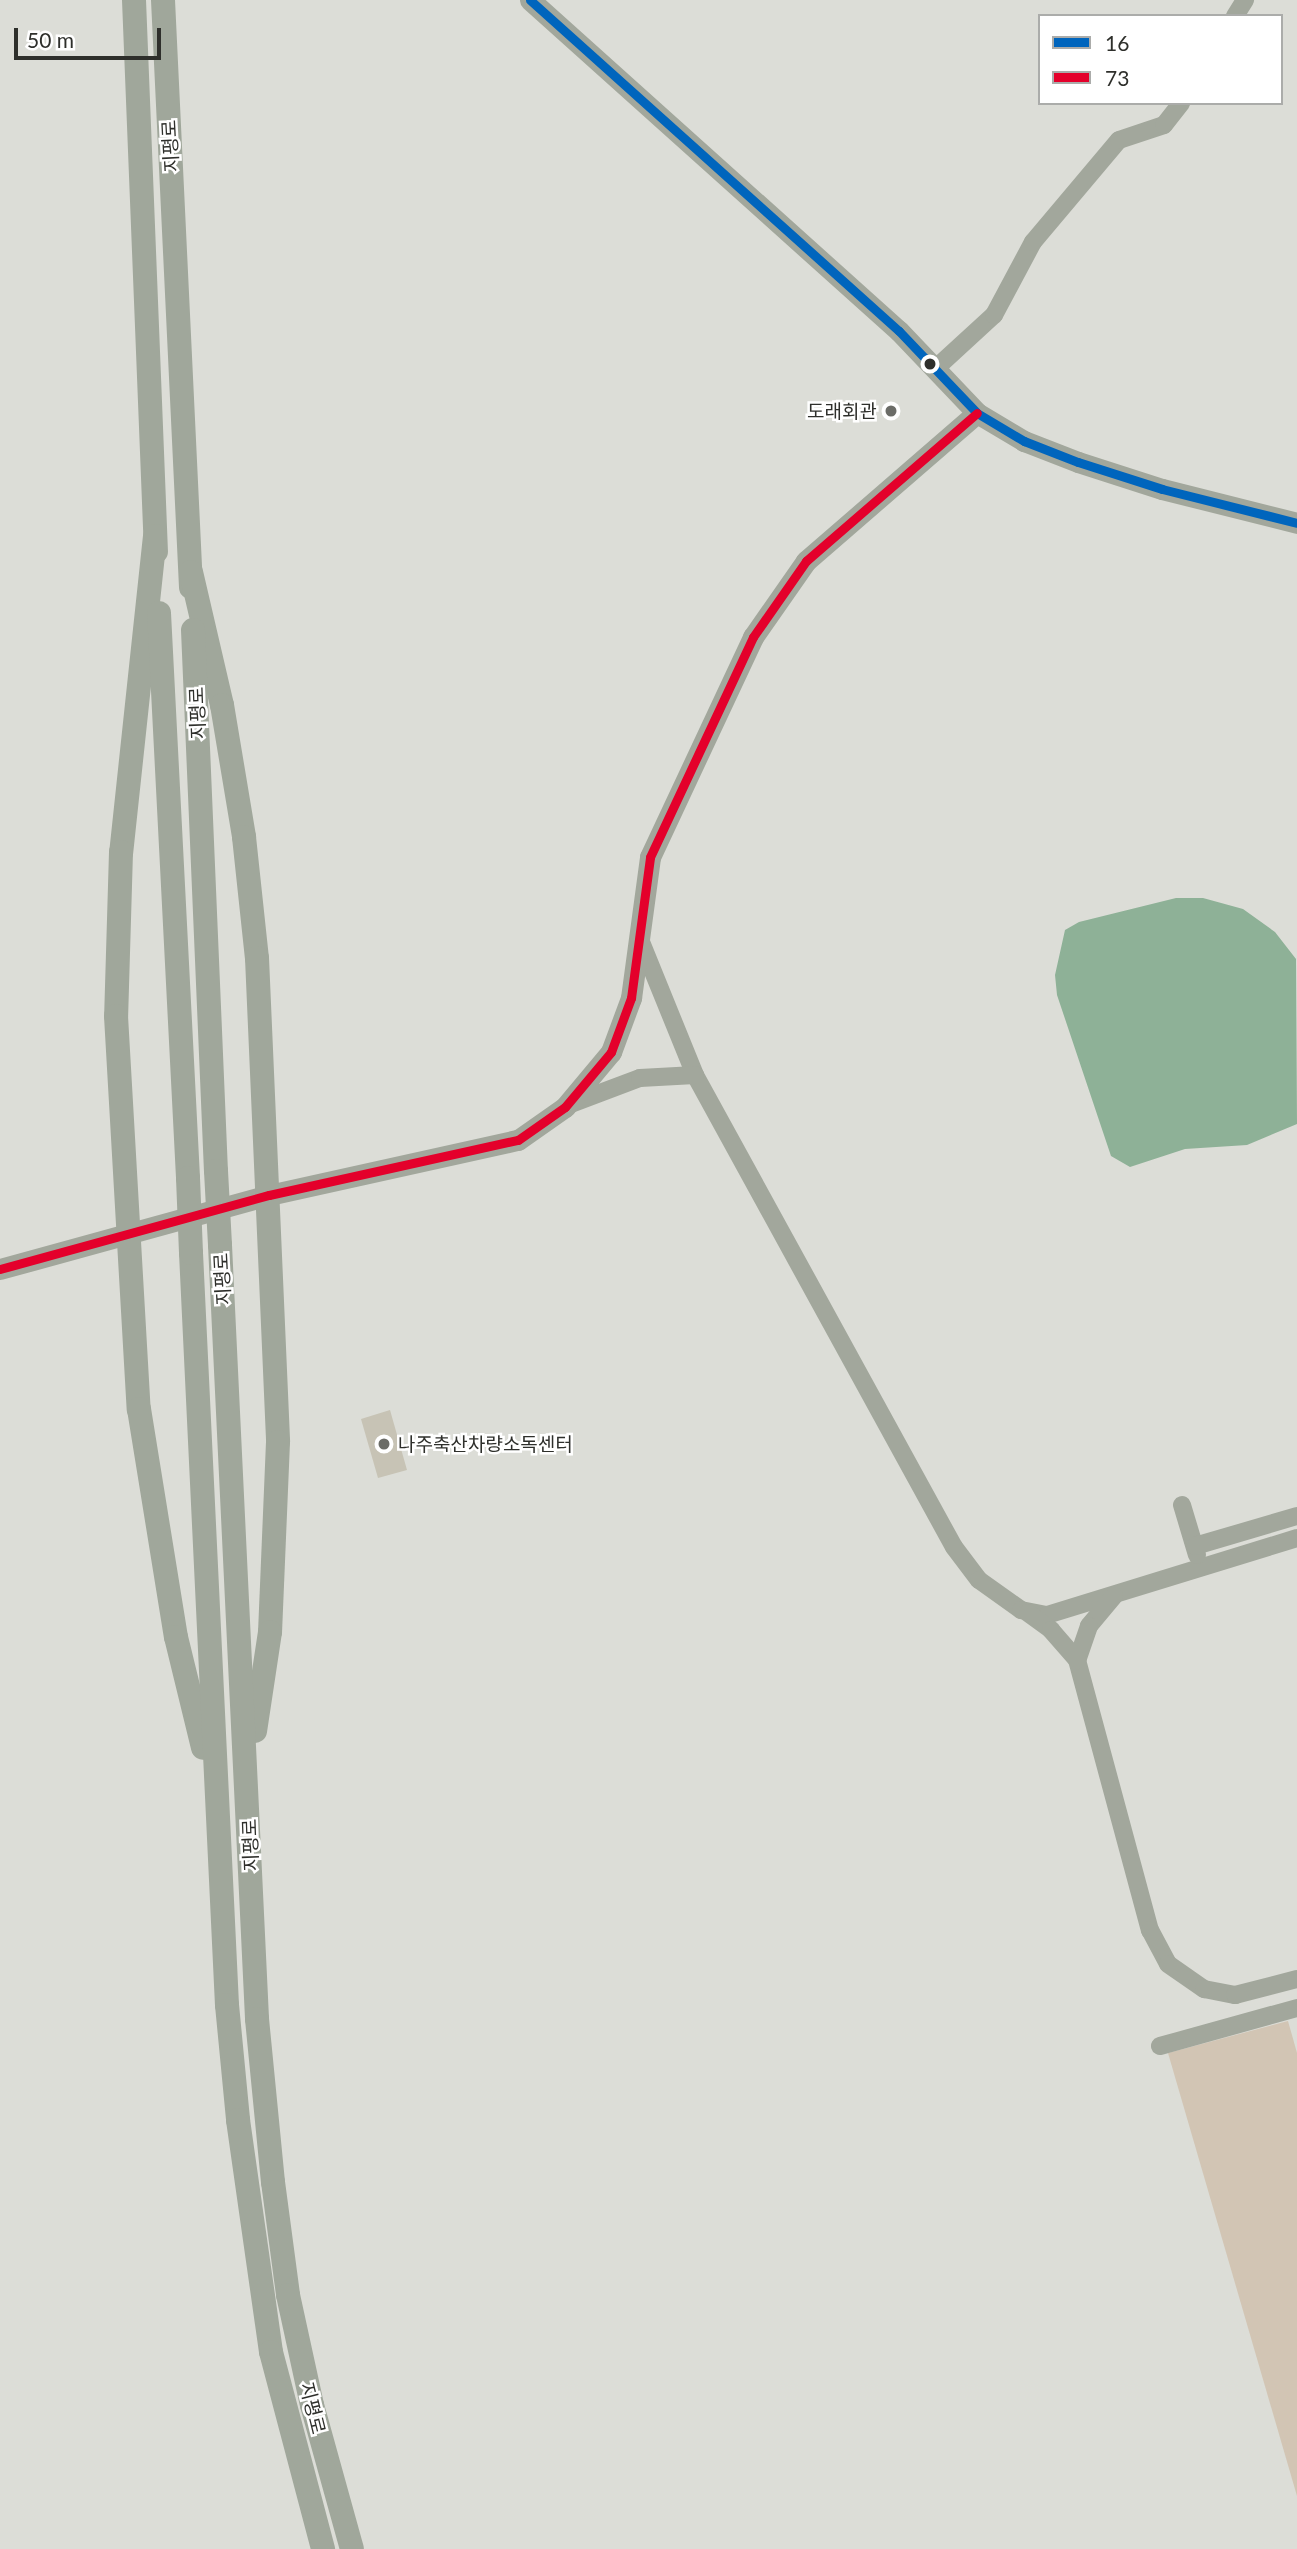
<!DOCTYPE html>
<html>
<head>
<meta charset="utf-8">
<style>
	body { margin:0 }
	#map { position:relative; width:1297px; height:2549px; overflow:hidden; background:#dcddd7; font-family:Lato,"Noto Sans KR",sans-serif }
	div>[style] { position:absolute }
	.green>* { inset:0; background:#d2c5b4 }
	.water>* { inset:0; background:#8eb197 }
	.building>* { inset:0; background:#c7c3b5 }
	.minor>* { height:18px; margin:-9px; padding:0 9px; transform-origin:9px; border-radius:9px; background:#a2a79c }
	.tertiary>* { height:21px; margin:-10.5px; padding:0 10.5px; transform-origin:10.5px; border-radius:10.5px; background:#a2a79c }
	.secondary>* { height:24px; margin:-12px; padding:0 12px; transform-origin:12px; border-radius:12px; background:#a0a79b }
	.secondary-bridge>* { height:24px; margin:-12px; padding:0 12px; transform-origin:12px; border-radius:12px; background:#a0a79b }
	.bus-1>* { height:9px; margin:-4.5px; padding:0 4.5px; transform-origin:4.5px; border-radius:4.5px; background:#0065bd }
	.bus-2>* { height:9px; margin:-4.5px; padding:0 4.5px; transform-origin:4.5px; border-radius:4.5px; background:#e4002b }
	.dots>* { width:19px; height:19px; translate:-50% -50%; box-sizing:border-box; border:4px solid #fff; border-radius:50% }
	span { translate:-50% -50%; white-space:nowrap; text-align:center; line-height:1.15; -webkit-text-stroke:5px #fff; paint-order:stroke }
	.street-label { font-size:19px; color:#2e2f2b }
	.poi-label { font-size:19px; color:#2e2f2b }
	.right { translate:-100% -50%; text-align:right }
	.left { translate:0 -50%; text-align:left }
	.legend { position:absolute; left:1038px; top:14px; width:245px; height:91px; box-sizing:border-box; background:#fff; border:2px solid #abacaa; margin:0; padding:9px 12px; list-style:none; font-size:21px; color:#2e2f2b }
	.legend li { display:flex; align-items:center; gap:14px; height:35px }
	.legend b { width:35px; border:2px solid #abacaa }
	.scale { position:absolute; left:14px; top:28px; width:147px; height:32px; box-sizing:border-box; border:4px solid #2e2f2b; border-top:0; padding-left:9px; font-size:21px; line-height:24px; white-space:nowrap; color:#2e2f2b; -webkit-text-stroke:5px #fff; paint-order:stroke }
</style>
</head>
<body>
<div id="map">
	<div class="green">
		<div style="clip-path:polygon(1288px 2021px,1297px 2053px,1297px 2496px,1168px 2053px)"></div>
	</div>
	<div class="water">
		<div style="clip-path:polygon(1176px 898px,1203px 898px,1243px 909px,1275px 932px,1296px 959px,1297px 1124px,1247px 1145px,1185px 1149px,1130px 1167px,1111px 1156px,1057px 995px,1055px 975px,1065px 930px,1079px 922px)"></div>
	</div>
	<div class="building">
		<div style="clip-path:polygon(390px 1410px,407px 1470px,378px 1478px,361px 1419px)"></div>
	</div>
	<div class="minor">
		<div style="left:1235px;top:16px;width:19px;rotate:-58deg"></div>
		<div style="left:935px;top:369px;width:80px;rotate:-42.5deg"></div>
		<div style="left:994px;top:315px;width:83px;rotate:-61.9deg"></div>
		<div style="left:1033px;top:242px;width:133px;rotate:-49.9deg"></div>
		<div style="left:1119px;top:140px;width:47px;rotate:-18.4deg"></div>
		<div style="left:1164px;top:125px;width:28px;rotate:-52deg"></div>
		<div style="left:641px;top:942px;width:144px;rotate:67.9deg"></div>
		<div style="left:695px;top:1075px;width:538px;rotate:61.25deg"></div>
		<div style="left:954px;top:1547px;width:41px;rotate:52.9deg"></div>
		<div style="left:979px;top:1580px;width:52px;rotate:35.5deg"></div>
		<div style="left:1021px;top:1610px;width:26px;rotate:11deg"></div>
		<div style="left:1047px;top:1615px;width:262px;rotate:-17.1deg"></div>
		<div style="left:568px;top:1105px;width:77px;rotate:-20.6deg"></div>
		<div style="left:640px;top:1078px;width:55px;rotate:-3.1deg"></div>
		<div style="left:1182px;top:1505px;width:52px;rotate:73.3deg"></div>
		<div style="left:1195px;top:1546px;width:106px;rotate:-16.4deg"></div>
		<div style="left:1114px;top:1596px;width:39px;rotate:130deg"></div>
		<div style="left:1089px;top:1626px;width:36px;rotate:109deg"></div>
		<div style="left:1077px;top:1660px;width:280px;rotate:74.9deg"></div>
		<div style="left:1150px;top:1930px;width:38px;rotate:62deg"></div>
		<div style="left:1168px;top:1964px;width:44px;rotate:34.8deg"></div>
		<div style="left:1204px;top:1989px;width:32px;rotate:11deg"></div>
		<div style="left:1235px;top:1995px;width:64px;rotate:-14.5deg"></div>
		<div style="left:1028px;top:1613px;width:29px;rotate:36deg"></div>
		<div style="left:1051px;top:1630px;width:40px;rotate:49deg"></div>
		<div style="left:1160px;top:2046px;width:142px;rotate:-15.5deg"></div>
	</div>
	<div class="tertiary">
		<div style="left:530px;top:0;width:496px;rotate:41.9deg"></div>
		<div style="left:899px;top:331px;width:113px;rotate:46.4deg"></div>
		<div style="left:977px;top:413px;width:55px;rotate:30.8deg"></div>
		<div style="left:1024px;top:441px;width:58px;rotate:21.3deg"></div>
		<div style="left:1078px;top:462px;width:88px;rotate:17.8deg"></div>
		<div style="left:1162px;top:489px;width:139px;rotate:14.1deg"></div>
		<div style="left:0;top:1269px;width:279px;rotate:-15.4deg"></div>
		<div style="left:269px;top:1195px;width:255px;rotate:-12.5deg"></div>
		<div style="left:518px;top:1140px;width:57px;rotate:-35.1deg"></div>
		<div style="left:565px;top:1107px;width:72px;rotate:-50.1deg"></div>
		<div style="left:611px;top:1052px;width:58px;rotate:-69.7deg"></div>
		<div style="left:631px;top:998px;width:142px;rotate:-82.3deg"></div>
		<div style="left:650px;top:857px;width:243px;rotate:-64.9deg"></div>
		<div style="left:753px;top:637px;width:93px;rotate:-55.1deg"></div>
		<div style="left:806px;top:561px;width:226px;rotate:-40.9deg"></div>
	</div>
	<div class="secondary">
		<div style="left:134px;top:0;width:552px;rotate:87.72deg"></div>
		<div style="left:163px;top:0;width:588px;rotate:87.27deg"></div>
		<div style="left:155px;top:536px;width:318px;rotate:96.1deg"></div>
		<div style="left:121px;top:852px;width:164px;rotate:91.7deg"></div>
		<div style="left:116px;top:1016px;width:394px;rotate:86.7deg"></div>
		<div style="left:139px;top:1409px;width:231px;rotate:80.8deg"></div>
		<div style="left:176px;top:1637px;width:114px;rotate:76.3deg"></div>
		<div style="left:191px;top:572px;width:137px;rotate:76.9deg"></div>
		<div style="left:222px;top:705px;width:134px;rotate:80.5deg"></div>
		<div style="left:244px;top:837px;width:122px;rotate:83.9deg"></div>
		<div style="left:257px;top:958px;width:484px;rotate:87.5deg"></div>
		<div style="left:278px;top:1442px;width:190px;rotate:92.4deg"></div>
		<div style="left:270px;top:1632px;width:100px;rotate:98.6deg"></div>
		<div style="left:159px;top:613px;width:566px;rotate:87.06deg"></div>
		<div style="left:193px;top:630px;width:541px;rotate:87.57deg"></div>
		<div style="left:220px;top:1245px;width:775px;rotate:87.26deg"></div>
		<div style="left:257px;top:2019px;width:164px;rotate:84.4deg"></div>
		<div style="left:273px;top:2182px;width:114px;rotate:82.4deg"></div>
		<div style="left:288px;top:2295px;width:113px;rotate:77.7deg"></div>
		<div style="left:312px;top:2405px;width:149px;rotate:74.5deg"></div>
		<div style="left:191px;top:1253px;width:753px;rotate:87.26deg"></div>
		<div style="left:227px;top:2005px;width:116px;rotate:84.5deg"></div>
		<div style="left:238px;top:2120px;width:234px;rotate:81.9deg"></div>
		<div style="left:271px;top:2352px;width:204px;rotate:75.2deg"></div>
	</div>
	<div class="secondary-bridge">
		<div style="left:216px;top:1171px;width:74px;rotate:86.9deg"></div>
		<div style="left:188px;top:1178px;width:75px;rotate:87.7deg"></div>
	</div>
	<div class="bus-1">
		<div style="left:530px;top:0;width:496px;rotate:41.9deg"></div>
		<div style="left:899px;top:331px;width:113px;rotate:46.4deg"></div>
		<div style="left:977px;top:413px;width:55px;rotate:30.8deg"></div>
		<div style="left:1024px;top:441px;width:58px;rotate:21.3deg"></div>
		<div style="left:1078px;top:462px;width:88px;rotate:17.8deg"></div>
		<div style="left:1162px;top:489px;width:139px;rotate:14.1deg"></div>
	</div>
	<div class="bus-2">
		<div style="left:0;top:1269px;width:279px;rotate:-15.4deg"></div>
		<div style="left:269px;top:1195px;width:255px;rotate:-12.5deg"></div>
		<div style="left:518px;top:1140px;width:57px;rotate:-35.1deg"></div>
		<div style="left:565px;top:1107px;width:72px;rotate:-50.1deg"></div>
		<div style="left:611px;top:1052px;width:58px;rotate:-69.7deg"></div>
		<div style="left:631px;top:998px;width:142px;rotate:-82.3deg"></div>
		<div style="left:650px;top:857px;width:243px;rotate:-64.9deg"></div>
		<div style="left:753px;top:637px;width:93px;rotate:-55.1deg"></div>
		<div style="left:806px;top:561px;width:226px;rotate:-40.9deg"></div>
	</div>
	<div class="dots">
		<div style="left:930px;top:364px;background:#2e2f2b"></div>
		<div style="left:891px;top:411px;background:#6b6c67"></div>
		<div style="left:384px;top:1444px;background:#6b6c67"></div>
	</div>
	<div class="street-label">
		<span style="left:170px;top:146px;rotate:-93deg">지평로</span>
		<span style="left:197px;top:713px;rotate:-92deg">지평로</span>
		<span style="left:222px;top:1279px;rotate:-93deg">지평로</span>
		<span style="left:250px;top:1845px;rotate:-92deg">지평로</span>
		<span style="left:313px;top:2408px;rotate:76deg">지평로</span>
	</div>
	<div class="poi-label">
		<span class="right" style="left:877px;top:411px">도래회관</span>
		<span class="left" style="left:398px;top:1444px">나주축산차량소독센터</span>
	</div>
	<ul class="legend">
	<li><b style="height:9px;background:#0065bd"></b>16</li>
	<li><b style="height:9px;background:#e4002b"></b>73</li>
	</ul>
	<div class="scale">50 m</div>
</div>
</body>
</html>
